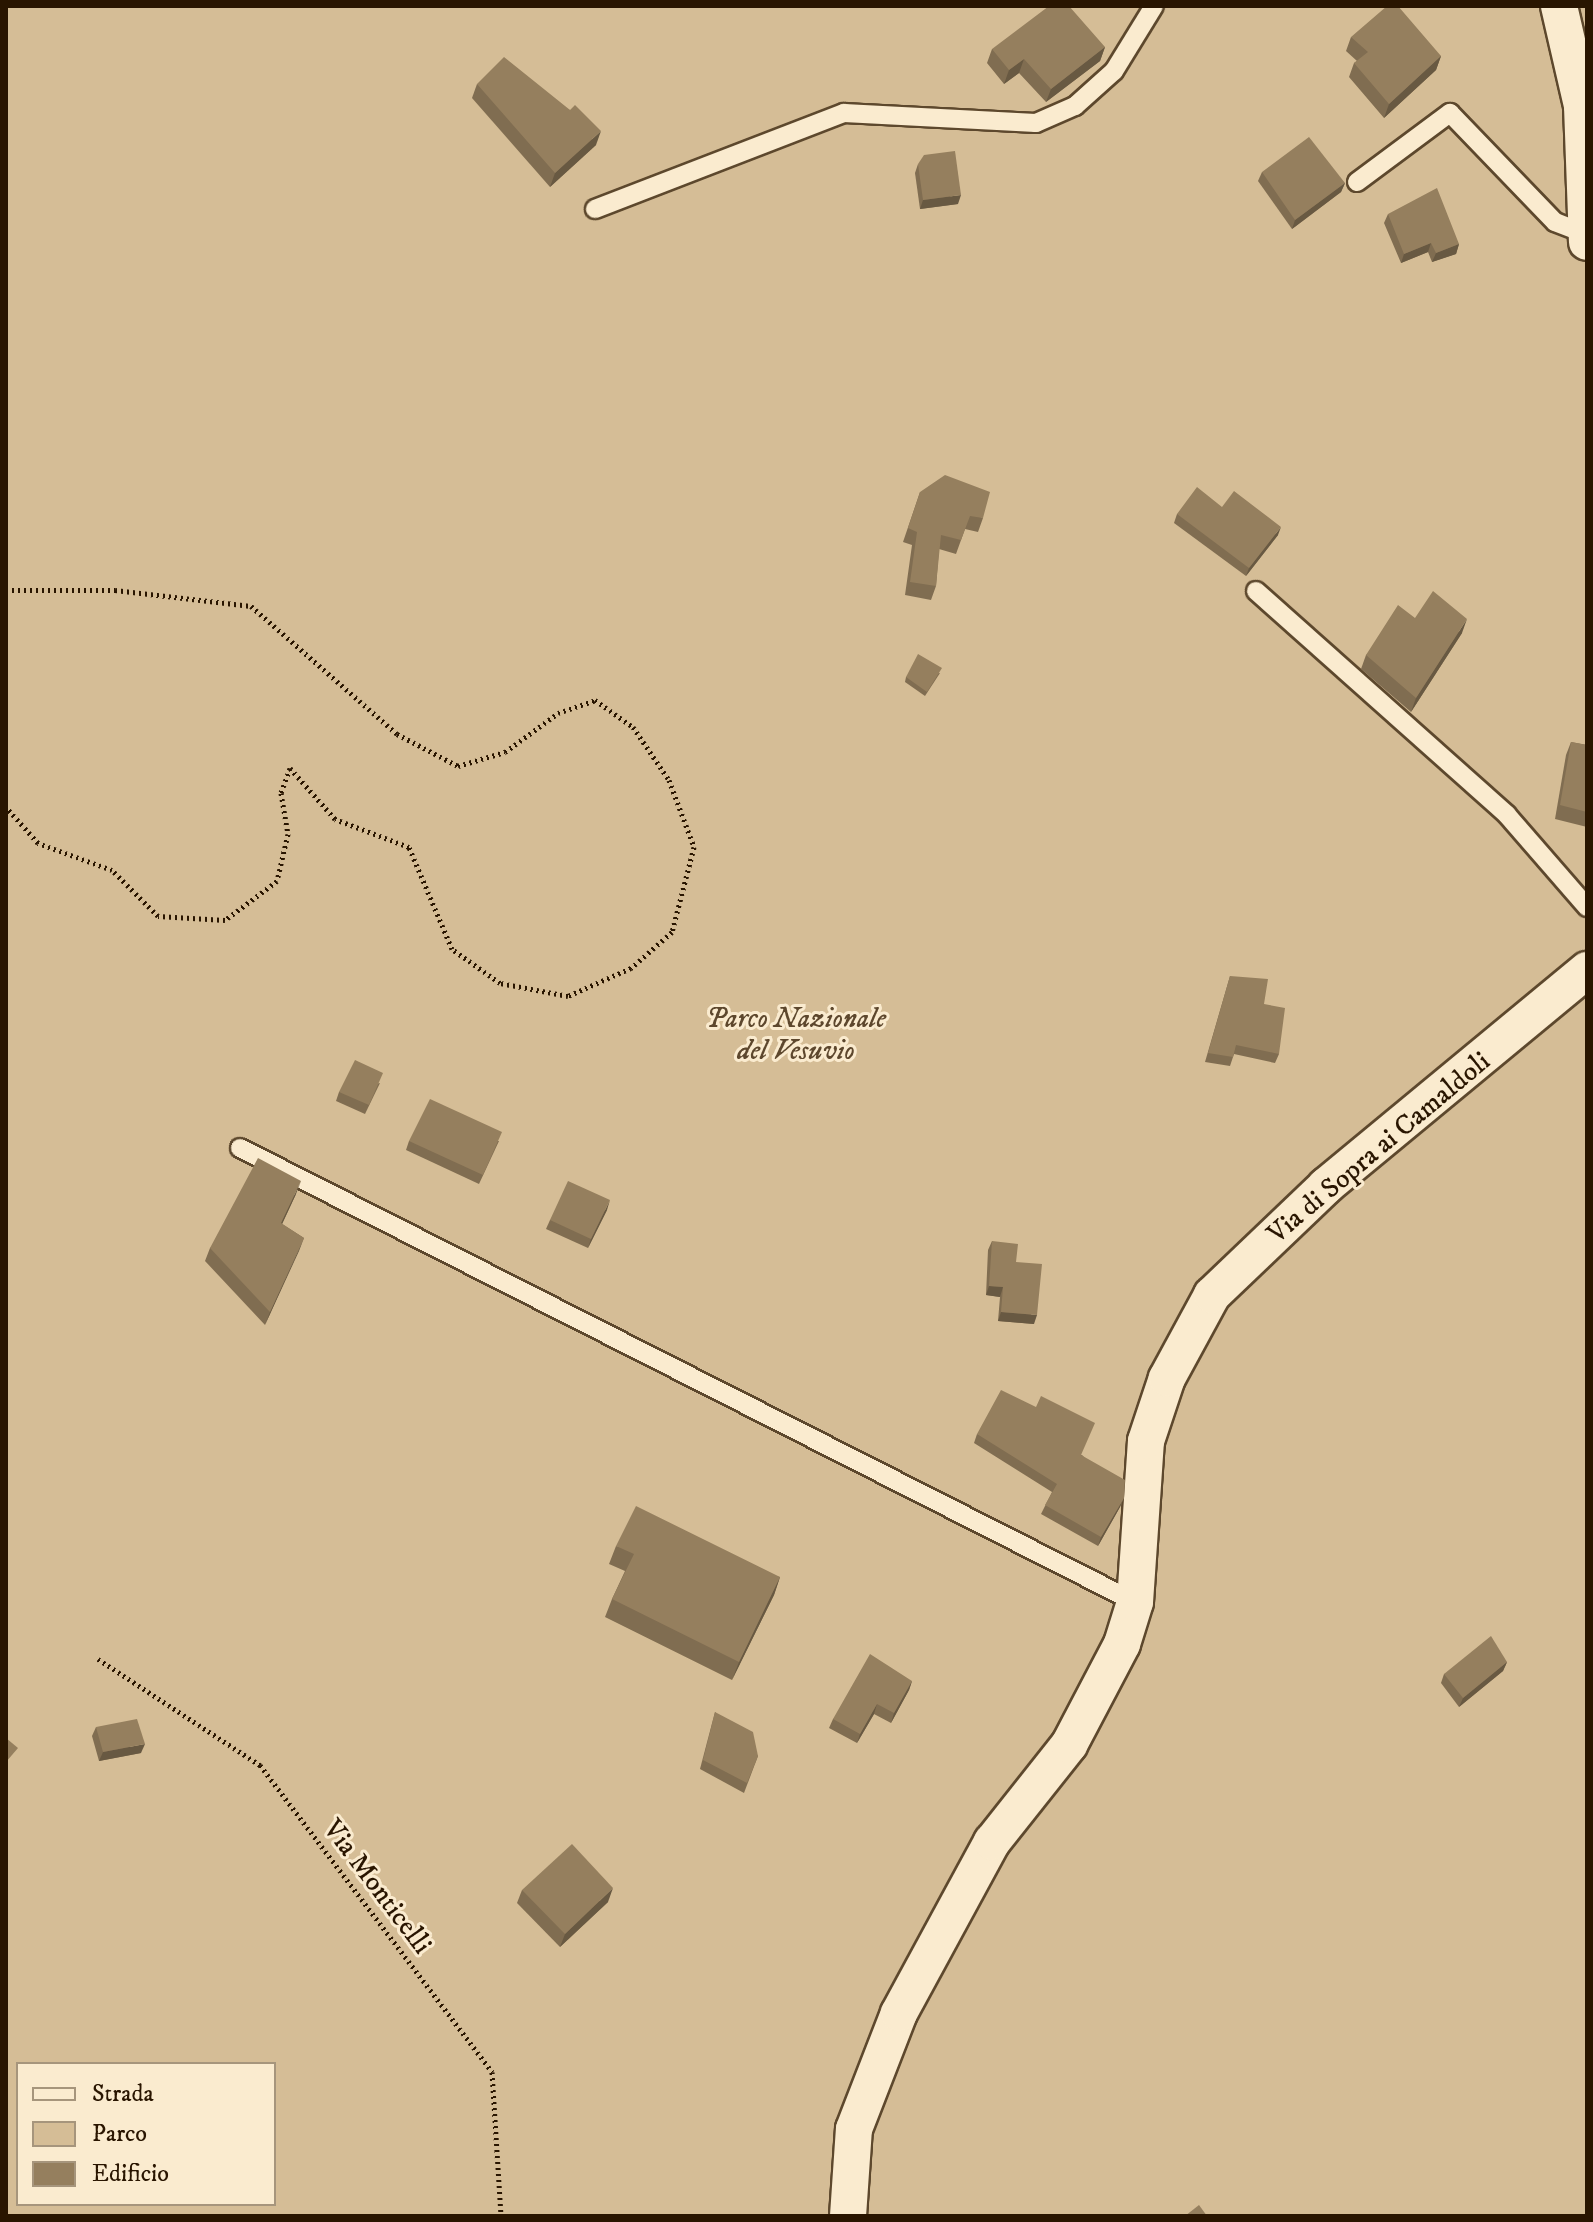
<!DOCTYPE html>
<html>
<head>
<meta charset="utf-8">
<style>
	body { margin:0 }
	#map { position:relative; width:1593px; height:2222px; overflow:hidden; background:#f8e0b5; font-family:"IM FELL DW Pica",serif }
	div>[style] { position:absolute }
	.green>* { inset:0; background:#d5bd96 }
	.path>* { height:5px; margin-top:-2.5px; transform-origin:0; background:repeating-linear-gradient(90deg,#291500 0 2px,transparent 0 6px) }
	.roads { filter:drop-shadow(2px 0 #5d482d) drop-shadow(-2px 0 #5d482d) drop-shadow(0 2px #5d482d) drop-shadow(0 -2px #5d482d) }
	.service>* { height:18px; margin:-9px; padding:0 9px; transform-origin:9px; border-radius:9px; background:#faebcf }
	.minor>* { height:36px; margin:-18px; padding:0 18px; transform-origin:18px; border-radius:18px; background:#faebcf }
	.wall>* { inset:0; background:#806d51 }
	.shaded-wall>* { inset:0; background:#685942 }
	.building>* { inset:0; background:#957f5e }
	span { translate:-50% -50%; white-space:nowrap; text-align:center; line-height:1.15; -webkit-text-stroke:6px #faebcf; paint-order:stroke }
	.park-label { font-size:28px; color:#5d472d; font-style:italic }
	.street-label { font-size:28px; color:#291500 }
	.frame { position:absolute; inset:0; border:8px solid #291500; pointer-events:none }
	.legend { position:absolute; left:16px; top:2062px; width:260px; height:144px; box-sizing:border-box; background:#faebcf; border:2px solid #a6957c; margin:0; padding:10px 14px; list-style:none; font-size:24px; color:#291500 }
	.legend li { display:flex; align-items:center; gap:16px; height:40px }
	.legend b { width:40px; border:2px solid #a6957c }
</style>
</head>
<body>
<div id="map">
	<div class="green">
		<div style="clip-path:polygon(evenodd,6px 6px,1587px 6px,1587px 2216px,6px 2216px,6px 6px,18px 2064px,274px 2064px,274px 2204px,18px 2204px,18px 2064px)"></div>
	</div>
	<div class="path">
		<div style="left:6px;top:590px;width:109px"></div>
		<div style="left:115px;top:590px;width:137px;rotate:6.7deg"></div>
		<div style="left:251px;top:606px;width:194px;rotate:41.2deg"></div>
		<div style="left:397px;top:734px;width:69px;rotate:27.7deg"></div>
		<div style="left:458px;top:766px;width:49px;rotate:-16.6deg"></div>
		<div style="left:505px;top:752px;width:66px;rotate:-36.3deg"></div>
		<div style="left:558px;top:713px;width:39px;rotate:-19deg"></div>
		<div style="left:595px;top:700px;width:47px;rotate:35.4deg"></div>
		<div style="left:633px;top:727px;width:64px;rotate:55.8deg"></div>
		<div style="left:669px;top:780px;width:72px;rotate:69.5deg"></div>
		<div style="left:694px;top:847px;width:88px;rotate:104.5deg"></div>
		<div style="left:672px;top:932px;width:55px;rotate:138.7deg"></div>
		<div style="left:631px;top:968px;width:69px;rotate:156deg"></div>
		<div style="left:568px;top:996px;width:69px;rotate:-169.2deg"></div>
		<div style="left:500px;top:983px;width:59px;rotate:-144.7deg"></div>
		<div style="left:452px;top:949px;width:111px;rotate:-112.9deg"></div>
		<div style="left:409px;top:847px;width:79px;rotate:-159.3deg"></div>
		<div style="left:335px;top:819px;width:68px;rotate:-131.4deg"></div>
		<div style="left:290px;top:768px;width:27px;rotate:110deg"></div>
		<div style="left:281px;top:793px;width:42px;rotate:80.3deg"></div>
		<div style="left:288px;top:834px;width:48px;rotate:103.2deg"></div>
		<div style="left:277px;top:881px;width:65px;rotate:143.1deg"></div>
		<div style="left:225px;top:920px;width:67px;rotate:-176.6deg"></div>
		<div style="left:158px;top:916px;width:65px;rotate:-135deg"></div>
		<div style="left:112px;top:870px;width:79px;rotate:-160deg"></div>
		<div style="left:38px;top:843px;width:48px;rotate:-131.6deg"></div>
		<div style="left:98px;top:1659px;width:194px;rotate:33.2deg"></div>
		<div style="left:260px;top:1765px;width:385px;rotate:52.9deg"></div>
		<div style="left:492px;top:2072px;width:144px;rotate:86.4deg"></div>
	</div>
	<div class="roads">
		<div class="service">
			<div style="left:1357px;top:182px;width:116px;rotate:-36.6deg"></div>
			<div style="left:1450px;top:113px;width:151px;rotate:46.1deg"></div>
			<div style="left:1555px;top:222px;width:28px;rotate:21deg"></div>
			<div style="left:595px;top:209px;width:267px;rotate:-21.1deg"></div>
			<div style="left:844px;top:113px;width:192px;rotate:3deg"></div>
			<div style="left:1036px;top:123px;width:43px;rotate:-23.6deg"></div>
			<div style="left:1075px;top:106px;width:52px;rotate:-41.9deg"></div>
			<div style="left:1114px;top:71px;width:76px;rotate:-58.4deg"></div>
			<div style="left:1256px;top:591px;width:336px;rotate:41.7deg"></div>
			<div style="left:1507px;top:815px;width:122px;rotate:49deg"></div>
			<div style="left:240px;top:1148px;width:1004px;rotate:26.9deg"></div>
		</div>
		<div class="minor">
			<div style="left:1559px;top:6px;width:103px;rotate:77deg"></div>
			<div style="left:1582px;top:106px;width:136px;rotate:87.9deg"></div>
			<div style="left:848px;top:2216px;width:87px;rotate:-86.1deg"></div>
			<div style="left:854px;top:2129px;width:124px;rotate:-68.8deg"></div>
			<div style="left:899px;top:2013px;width:195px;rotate:-61.5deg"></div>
			<div style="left:992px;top:1842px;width:124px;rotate:-51.6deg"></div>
			<div style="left:1069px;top:1745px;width:114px;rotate:-62.3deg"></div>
			<div style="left:1122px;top:1644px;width:44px;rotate:-72.8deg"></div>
			<div style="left:1135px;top:1602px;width:161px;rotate:-86.1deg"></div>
			<div style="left:1146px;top:1441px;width:66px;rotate:-71.6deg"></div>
			<div style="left:1167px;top:1378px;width:94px;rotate:-61.5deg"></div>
			<div style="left:1212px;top:1295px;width:158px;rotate:-43.7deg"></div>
			<div style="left:1326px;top:1186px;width:339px;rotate:-39.6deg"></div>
		</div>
	</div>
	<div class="wall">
		<div style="clip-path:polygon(1351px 37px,1441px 56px,1436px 70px,1384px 118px,1349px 77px,1354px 63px,1357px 61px,1346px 51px)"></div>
		<div style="clip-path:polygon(1105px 47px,1100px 61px,1046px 102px,1019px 73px,1004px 84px,987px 63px,992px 49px)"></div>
		<div style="clip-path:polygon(477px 84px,570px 110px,596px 145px,550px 187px,472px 98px)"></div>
		<div style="clip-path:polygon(918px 164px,958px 204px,920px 209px,915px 173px)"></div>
		<div style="clip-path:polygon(1262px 172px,1345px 183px,1341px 192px,1292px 229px,1258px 181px)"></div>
		<div style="clip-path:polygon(1388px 214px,1459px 244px,1456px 254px,1432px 262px,1428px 252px,1401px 263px,1384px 223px)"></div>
		<div style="clip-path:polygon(920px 492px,983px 518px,978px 532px,965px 529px,956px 554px,939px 549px,936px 586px,931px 600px,905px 595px,912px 545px,903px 542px)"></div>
		<div style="clip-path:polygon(1222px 507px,1278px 535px,1246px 576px,1174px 523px,1177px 514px)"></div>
		<div style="clip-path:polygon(1415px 618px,1462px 633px,1411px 712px,1361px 669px,1366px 655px)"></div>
		<div style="clip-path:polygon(940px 673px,925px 696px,905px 682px,906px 677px)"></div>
		<div style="clip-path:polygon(1571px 742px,1587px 745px,1587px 827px,1555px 819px,1566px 755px)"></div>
		<div style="clip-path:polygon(1230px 976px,1264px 1004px,1279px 1054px,1275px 1063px,1234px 1054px,1230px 1066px,1205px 1062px)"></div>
		<div style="clip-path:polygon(380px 1083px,365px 1114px,336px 1101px,339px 1092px)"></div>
		<div style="clip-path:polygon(409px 1141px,499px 1141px,479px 1184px,406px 1150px)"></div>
		<div style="clip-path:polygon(296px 1194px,282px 1224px,304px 1238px,265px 1325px,205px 1261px,210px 1248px)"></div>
		<div style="clip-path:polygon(607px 1210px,588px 1248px,546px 1229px,550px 1220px)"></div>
		<div style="clip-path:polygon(992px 1241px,1016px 1262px,1034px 1324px,998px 1321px,1000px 1297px,986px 1295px,988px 1250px)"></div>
		<div style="clip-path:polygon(977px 1434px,1082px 1455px,1124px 1498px,1120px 1507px,1098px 1546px,1041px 1514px,1052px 1492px,974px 1443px)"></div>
		<div style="clip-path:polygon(616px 1546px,780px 1577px,774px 1595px,732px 1680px,605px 1617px,612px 1599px,625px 1571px,609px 1564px)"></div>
		<div style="clip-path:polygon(1507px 1662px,1503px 1671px,1459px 1707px,1441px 1683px,1444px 1674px)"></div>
		<div style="clip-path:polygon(912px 1681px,909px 1690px,891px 1723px,874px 1714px,857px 1743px,829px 1728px,833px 1719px)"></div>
		<div style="clip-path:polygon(715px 1712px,758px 1756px,744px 1793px,700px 1769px)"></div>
		<div style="clip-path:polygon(96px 1727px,141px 1753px,99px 1761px,92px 1736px)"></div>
		<div style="clip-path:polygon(522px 1890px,608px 1902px,560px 1947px,517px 1903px)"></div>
	</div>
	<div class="shaded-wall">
		<div style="clip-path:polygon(1105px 47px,1100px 61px,1046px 102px,1051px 89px)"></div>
		<div style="clip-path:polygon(1441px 56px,1436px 70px,1384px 118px,1389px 104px)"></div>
		<div style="clip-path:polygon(1024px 59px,1019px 73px,1004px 84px,1009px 70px)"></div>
		<div style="clip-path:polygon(601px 131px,596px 145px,550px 187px,555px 173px)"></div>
		<div style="clip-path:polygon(1345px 183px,1341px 192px,1292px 229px,1295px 220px)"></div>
		<div style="clip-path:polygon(961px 195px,958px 204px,920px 209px,923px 200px)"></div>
		<div style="clip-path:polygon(1431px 243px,1428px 252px,1401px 263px,1404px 254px)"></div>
		<div style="clip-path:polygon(1459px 244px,1456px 254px,1432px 262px,1436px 253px)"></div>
		<div style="clip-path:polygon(1281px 527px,1278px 535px,1246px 576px,1249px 568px)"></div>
		<div style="clip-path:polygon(1467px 619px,1462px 633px,1411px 712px,1416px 698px)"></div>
		<div style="clip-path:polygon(301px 1181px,296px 1194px,276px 1237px,281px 1223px)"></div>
		<div style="clip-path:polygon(610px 1200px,607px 1210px,588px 1248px,591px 1239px)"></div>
		<div style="clip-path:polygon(304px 1238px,299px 1251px,265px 1325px,270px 1312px)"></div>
		<div style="clip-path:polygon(989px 1286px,1003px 1287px,1000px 1297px,986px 1295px)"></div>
		<div style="clip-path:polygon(1001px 1312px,1037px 1315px,1034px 1324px,998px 1321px)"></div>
		<div style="clip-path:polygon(1124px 1498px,1120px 1507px,1098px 1546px,1101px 1537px)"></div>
		<div style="clip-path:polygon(780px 1577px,774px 1595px,732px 1680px,739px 1662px)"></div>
		<div style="clip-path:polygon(1507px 1662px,1503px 1671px,1459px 1707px,1463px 1698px)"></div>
		<div style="clip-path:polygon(912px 1681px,909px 1690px,891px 1723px,894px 1713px)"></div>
		<div style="clip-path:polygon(877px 1704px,874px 1714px,857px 1743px,860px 1734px)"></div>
		<div style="clip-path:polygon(145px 1744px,141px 1753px,99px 1761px,103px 1752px)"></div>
		<div style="clip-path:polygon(613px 1888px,608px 1902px,560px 1947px,565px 1934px)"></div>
	</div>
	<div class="building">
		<div style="clip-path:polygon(1049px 6px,1069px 6px,1105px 47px,1051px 89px,1024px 59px,1009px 70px,992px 49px)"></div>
		<div style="clip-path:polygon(1387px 6px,1398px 6px,1441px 56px,1389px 104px,1354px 63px,1368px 52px,1351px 37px)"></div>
		<div style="clip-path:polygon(504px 57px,570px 110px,575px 105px,601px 131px,555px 173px,477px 84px)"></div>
		<div style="clip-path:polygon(1309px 137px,1345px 183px,1295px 220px,1262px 172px)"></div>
		<div style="clip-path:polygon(955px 151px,961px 195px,923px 200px,918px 164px,924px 155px)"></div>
		<div style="clip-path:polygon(1437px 188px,1459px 244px,1436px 253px,1431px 243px,1404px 254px,1388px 214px)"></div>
		<div style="clip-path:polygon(945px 475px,990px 492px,983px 518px,970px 516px,961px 540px,941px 535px,936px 586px,910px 582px,917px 532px,908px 528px,920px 492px)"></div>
		<div style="clip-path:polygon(1197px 487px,1222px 507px,1234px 491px,1281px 527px,1249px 568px,1177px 514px)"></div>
		<div style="clip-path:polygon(1433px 591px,1467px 619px,1416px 698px,1366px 655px,1398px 605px,1415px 618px)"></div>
		<div style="clip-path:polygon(918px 654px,942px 668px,927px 692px,906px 677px)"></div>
		<div style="clip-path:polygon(1571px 742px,1587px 745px,1587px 812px,1560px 805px)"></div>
		<div style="clip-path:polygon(1230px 976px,1268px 979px,1264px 1004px,1285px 1008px,1279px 1054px,1236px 1045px,1233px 1057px,1208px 1053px)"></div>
		<div style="clip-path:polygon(355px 1060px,383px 1073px,369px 1105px,339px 1092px)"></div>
		<div style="clip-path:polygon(430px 1099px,502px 1132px,483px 1175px,409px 1141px)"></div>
		<div style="clip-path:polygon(258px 1158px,301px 1181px,281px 1223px,304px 1238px,270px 1312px,210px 1248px)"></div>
		<div style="clip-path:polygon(568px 1181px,610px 1200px,591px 1239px,550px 1220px)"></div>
		<div style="clip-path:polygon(992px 1241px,1018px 1244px,1016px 1262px,1042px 1264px,1037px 1315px,1001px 1312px,1003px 1287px,989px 1286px)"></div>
		<div style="clip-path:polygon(1001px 1390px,1036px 1407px,1041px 1396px,1095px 1423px,1081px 1455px,1125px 1480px,1124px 1498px,1101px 1537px,1045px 1505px,1057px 1484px,977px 1434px)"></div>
		<div style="clip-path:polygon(636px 1506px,780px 1577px,739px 1662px,612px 1599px,634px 1554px,616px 1546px)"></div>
		<div style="clip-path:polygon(1491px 1636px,1507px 1662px,1463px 1698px,1444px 1674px)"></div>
		<div style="clip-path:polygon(870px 1654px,912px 1681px,894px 1713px,877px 1704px,860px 1734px,833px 1719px)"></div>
		<div style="clip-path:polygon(715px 1712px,753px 1732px,758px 1756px,747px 1783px,703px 1760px)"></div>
		<div style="clip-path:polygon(137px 1719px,145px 1744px,103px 1752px,96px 1727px)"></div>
		<div style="clip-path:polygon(6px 1738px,18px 1748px,6px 1762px)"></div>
		<div style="clip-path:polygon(572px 1844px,613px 1888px,565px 1934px,522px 1890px)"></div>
		<div style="clip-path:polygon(1199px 2205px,1207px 2216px,1185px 2216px)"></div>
	</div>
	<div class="park-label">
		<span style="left:796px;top:1035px">Parco Nazionale<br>del Vesuvio</span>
	</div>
	<div class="street-label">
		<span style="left:1379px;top:1148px;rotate:-40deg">Via di Sopra ai Camaldoli</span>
		<span style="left:377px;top:1887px;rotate:53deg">Via Monticelli</span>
	</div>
	<div class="frame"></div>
	<ul class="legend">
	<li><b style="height:10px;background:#faebcf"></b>Strada</li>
	<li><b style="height:22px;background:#d5bd96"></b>Parco</li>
	<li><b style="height:22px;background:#957f5e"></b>Edificio</li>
	</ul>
</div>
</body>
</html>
